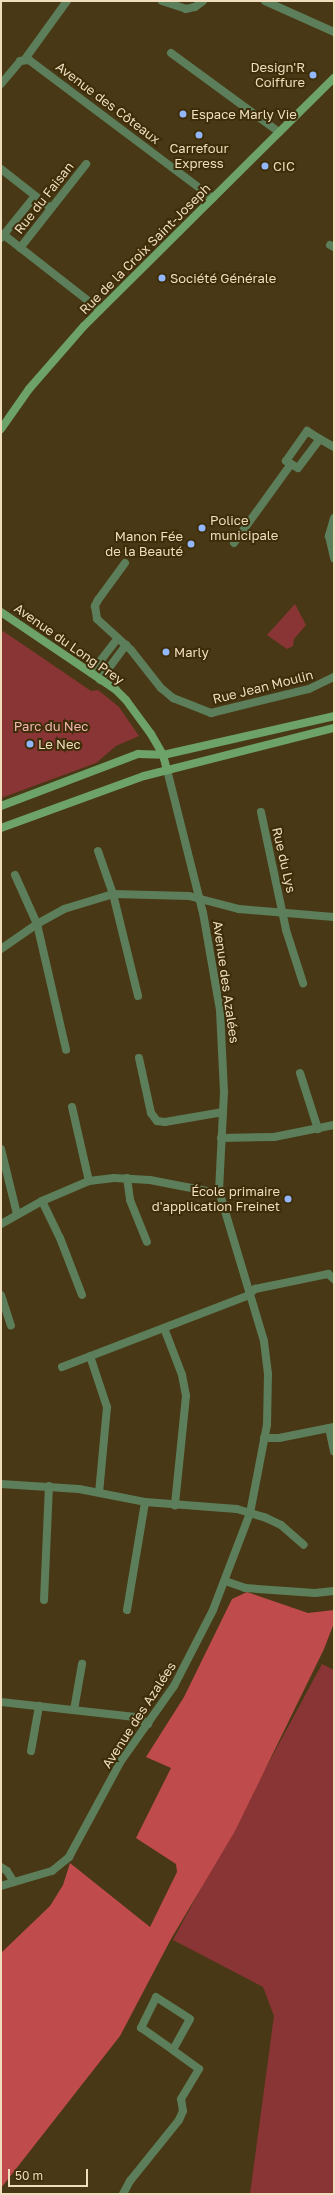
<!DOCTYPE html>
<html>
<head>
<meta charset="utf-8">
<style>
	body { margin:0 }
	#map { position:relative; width:335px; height:2195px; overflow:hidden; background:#493815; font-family:"Golos Text",sans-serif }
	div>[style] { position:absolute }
	.green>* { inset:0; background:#893535 }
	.forest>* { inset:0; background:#bf4b4c }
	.street>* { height:8px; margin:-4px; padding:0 4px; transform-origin:4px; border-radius:4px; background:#5c7e5a }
	.secondary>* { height:8px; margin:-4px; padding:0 4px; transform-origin:4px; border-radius:4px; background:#6da369 }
	.dots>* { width:11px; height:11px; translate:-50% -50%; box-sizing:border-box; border:2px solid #3e2d09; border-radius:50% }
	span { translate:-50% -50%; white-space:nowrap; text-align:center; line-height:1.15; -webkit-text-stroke:4px #3e2d09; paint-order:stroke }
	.poi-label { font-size:13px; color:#efddbd }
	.right { translate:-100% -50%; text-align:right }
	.left { translate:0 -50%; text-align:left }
	.street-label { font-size:13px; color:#efddbd }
	.park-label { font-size:13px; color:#f3b6b2 }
	.frame { position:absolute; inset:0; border:2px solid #efddbd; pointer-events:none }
	.scale { position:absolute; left:8px; top:2169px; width:80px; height:18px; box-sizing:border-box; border:2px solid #efddbd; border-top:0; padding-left:5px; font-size:12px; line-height:14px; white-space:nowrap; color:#efddbd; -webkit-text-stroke:3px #3e2d09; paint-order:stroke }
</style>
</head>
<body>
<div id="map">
	<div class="green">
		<div style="clip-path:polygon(295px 604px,306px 625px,294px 639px,293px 646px,287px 649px,267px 635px)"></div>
		<div style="clip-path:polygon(3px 631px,91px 691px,98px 690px,119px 707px,139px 736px,116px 746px,96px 763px,1px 798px,1px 634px)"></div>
		<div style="clip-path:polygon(322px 1664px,334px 1670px,334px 2194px,250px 2194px,274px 2016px,263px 1987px,173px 1940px)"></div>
	</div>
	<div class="forest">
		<div style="clip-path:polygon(247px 1592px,308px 1613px,334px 1610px,334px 1623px,324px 1649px,235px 1831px,171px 1939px,120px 2036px,1px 2188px,1px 1953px,50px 1906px,63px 1885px,70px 1863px,150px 1927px,177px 1872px,176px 1864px,136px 1838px,171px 1768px,146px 1757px,184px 1697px,232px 1599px)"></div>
	</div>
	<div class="street">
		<div style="left:162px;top:1px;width:25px;rotate:18deg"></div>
		<div style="left:186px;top:9px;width:9px;rotate:-13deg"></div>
		<div style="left:195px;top:7px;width:10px;rotate:-37deg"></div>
		<div style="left:265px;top:1px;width:76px;rotate:24.2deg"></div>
		<div style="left:171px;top:53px;width:134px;rotate:36.2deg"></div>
		<div style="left:25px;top:59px;width:72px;rotate:-54.1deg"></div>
		<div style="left:1px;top:84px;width:30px;rotate:-50deg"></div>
		<div style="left:20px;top:61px;width:9px;rotate:-6deg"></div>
		<div style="left:29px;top:60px;width:230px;rotate:36.9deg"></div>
		<div style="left:1px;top:169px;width:63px;rotate:38deg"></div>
		<div style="left:4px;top:235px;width:122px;rotate:38deg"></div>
		<div style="left:1px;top:238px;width:54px;rotate:-51deg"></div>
		<div style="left:330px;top:245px;width:4px;rotate:27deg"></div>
		<div style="left:20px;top:248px;width:107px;rotate:-51.8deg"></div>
		<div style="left:291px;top:464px;width:6px;rotate:-149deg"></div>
		<div style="left:286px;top:461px;width:37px;rotate:-55deg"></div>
		<div style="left:307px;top:431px;width:15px;rotate:32deg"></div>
		<div style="left:334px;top:518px;width:19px;rotate:106deg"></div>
		<div style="left:329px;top:536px;width:23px;rotate:77deg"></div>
		<div style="left:234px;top:543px;width:97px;rotate:-54.2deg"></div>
		<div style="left:291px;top:464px;width:8px;rotate:30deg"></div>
		<div style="left:298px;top:468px;width:36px;rotate:-53deg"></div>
		<div style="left:320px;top:439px;width:16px;rotate:30deg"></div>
		<div style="left:125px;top:563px;width:46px;rotate:126.1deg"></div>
		<div style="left:98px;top:600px;width:7px;rotate:117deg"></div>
		<div style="left:95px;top:606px;width:13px;rotate:81deg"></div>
		<div style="left:97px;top:619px;width:46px;rotate:42.4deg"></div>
		<div style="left:131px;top:650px;width:48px;rotate:51.7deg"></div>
		<div style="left:161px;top:688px;width:16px;rotate:40deg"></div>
		<div style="left:173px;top:698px;width:41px;rotate:21.5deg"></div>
		<div style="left:211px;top:713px;width:101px;rotate:-13.8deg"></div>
		<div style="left:309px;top:689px;width:28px;rotate:-26deg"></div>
		<div style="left:91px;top:673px;width:44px;rotate:-52.4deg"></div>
		<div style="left:100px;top:680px;width:44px;rotate:-53.4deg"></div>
		<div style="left:261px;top:812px;width:121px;rotate:78deg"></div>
		<div style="left:286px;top:930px;width:56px;rotate:72.2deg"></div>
		<div style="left:98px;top:851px;width:46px;rotate:70.8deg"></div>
		<div style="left:113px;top:894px;width:105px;rotate:76.2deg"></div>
		<div style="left:15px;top:875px;width:54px;rotate:65.8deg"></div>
		<div style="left:37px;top:924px;width:129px;rotate:77deg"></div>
		<div style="left:1px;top:949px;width:44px;rotate:-34.8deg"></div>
		<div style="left:37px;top:924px;width:31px;rotate:-29deg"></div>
		<div style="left:64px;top:909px;width:51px;rotate:-17deg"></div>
		<div style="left:113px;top:894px;width:76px;rotate:1.5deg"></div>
		<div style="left:189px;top:896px;width:52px;rotate:14.6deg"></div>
		<div style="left:239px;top:909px;width:95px;rotate:4.8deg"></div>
		<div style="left:139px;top:1058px;width:56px;rotate:77.7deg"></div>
		<div style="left:151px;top:1113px;width:10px;rotate:53deg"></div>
		<div style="left:157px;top:1121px;width:8px;rotate:7deg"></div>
		<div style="left:165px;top:1122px;width:59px;rotate:-9.8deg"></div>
		<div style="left:300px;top:1073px;width:59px;rotate:72.2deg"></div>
		<div style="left:72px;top:1107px;width:76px;rotate:77.1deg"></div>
		<div style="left:221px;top:1138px;width:53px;rotate:-1.1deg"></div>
		<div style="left:274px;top:1137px;width:61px;rotate:-11.3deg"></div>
		<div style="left:1px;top:1149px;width:67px;rotate:76.2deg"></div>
		<div style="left:127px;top:1178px;width:22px;rotate:82deg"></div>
		<div style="left:130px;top:1200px;width:45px;rotate:68deg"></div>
		<div style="left:42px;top:1201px;width:41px;rotate:64.1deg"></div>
		<div style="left:60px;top:1238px;width:61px;rotate:68.9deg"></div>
		<div style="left:1px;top:1224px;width:47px;rotate:-29.3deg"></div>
		<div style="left:42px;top:1201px;width:51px;rotate:-23.1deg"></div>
		<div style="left:89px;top:1181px;width:25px;rotate:-7deg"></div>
		<div style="left:114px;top:1178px;width:36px;rotate:3deg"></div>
		<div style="left:150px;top:1180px;width:63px;rotate:11deg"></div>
		<div style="left:212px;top:1192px;width:7px;rotate:-8deg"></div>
		<div style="left:1px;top:1295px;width:32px;rotate:72deg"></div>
		<div style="left:164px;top:1328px;width:50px;rotate:69deg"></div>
		<div style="left:182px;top:1375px;width:21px;rotate:79deg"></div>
		<div style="left:186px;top:1396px;width:110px;rotate:95.8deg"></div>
		<div style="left:90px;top:1356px;width:54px;rotate:71.6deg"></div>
		<div style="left:107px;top:1407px;width:86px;rotate:95.3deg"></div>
		<div style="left:62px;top:1367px;width:198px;rotate:-21deg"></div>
		<div style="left:247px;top:1296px;width:11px;rotate:-41deg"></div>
		<div style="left:255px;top:1289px;width:75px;rotate:-11.6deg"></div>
		<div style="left:328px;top:1274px;width:8px;rotate:40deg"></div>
		<div style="left:329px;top:1428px;width:24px;rotate:78deg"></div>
		<div style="left:264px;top:1438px;width:15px"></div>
		<div style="left:279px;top:1438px;width:56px;rotate:-11.3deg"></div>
		<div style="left:1px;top:1484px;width:78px;rotate:3.7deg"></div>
		<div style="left:79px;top:1489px;width:67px;rotate:11.1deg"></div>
		<div style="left:145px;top:1502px;width:92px;rotate:4.4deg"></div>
		<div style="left:237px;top:1509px;width:28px;rotate:17deg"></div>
		<div style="left:264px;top:1517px;width:19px;rotate:25deg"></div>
		<div style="left:281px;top:1525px;width:30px;rotate:41deg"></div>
		<div style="left:225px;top:1581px;width:21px;rotate:19deg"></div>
		<div style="left:245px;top:1588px;width:70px;rotate:4.1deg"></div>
		<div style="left:315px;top:1593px;width:19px;rotate:-6deg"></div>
		<div style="left:44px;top:1600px;width:114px;rotate:-87.5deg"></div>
		<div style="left:127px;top:1610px;width:109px;rotate:-80.5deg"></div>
		<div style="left:1px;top:1702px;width:135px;rotate:6.4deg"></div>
		<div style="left:135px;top:1717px;width:15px;rotate:28deg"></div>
		<div style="left:74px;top:1710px;width:47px;rotate:-80.1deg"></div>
		<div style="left:31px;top:1751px;width:46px;rotate:-79.9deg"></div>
		<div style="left:1px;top:1867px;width:7px;rotate:34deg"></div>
		<div style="left:7px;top:1871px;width:13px;rotate:58deg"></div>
		<div style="left:1px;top:1886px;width:53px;rotate:-16.4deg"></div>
		<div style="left:52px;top:1871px;width:22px;rotate:-39deg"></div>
		<div style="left:69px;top:1857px;width:109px;rotate:-61.6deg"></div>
		<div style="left:121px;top:1761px;width:92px;rotate:-54.8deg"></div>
		<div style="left:174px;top:1686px;width:85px;rotate:-62.8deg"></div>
		<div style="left:213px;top:1610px;width:104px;rotate:-69.1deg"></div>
		<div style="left:250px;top:1513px;width:90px;rotate:-79.1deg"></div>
		<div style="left:267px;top:1425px;width:51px;rotate:-88.9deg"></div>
		<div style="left:268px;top:1374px;width:33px;rotate:-97deg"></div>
		<div style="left:264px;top:1341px;width:157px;rotate:-106.7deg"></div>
		<div style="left:219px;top:1191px;width:99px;rotate:-87.1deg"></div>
		<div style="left:224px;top:1092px;width:82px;rotate:-92.8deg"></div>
		<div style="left:220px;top:1010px;width:98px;rotate:-99.9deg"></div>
		<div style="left:203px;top:913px;width:147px;rotate:-104.1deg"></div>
		<div style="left:156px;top:1997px;width:40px;rotate:32.9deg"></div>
		<div style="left:190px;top:2019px;width:35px;rotate:119deg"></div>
		<div style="left:173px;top:2050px;width:39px;rotate:-145deg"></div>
		<div style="left:141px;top:2028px;width:34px;rotate:-64deg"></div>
		<div style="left:123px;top:2194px;width:15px;rotate:-62deg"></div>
		<div style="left:130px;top:2181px;width:78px;rotate:-51.2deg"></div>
		<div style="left:179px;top:2120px;width:10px;rotate:-66deg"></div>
		<div style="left:183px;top:2111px;width:12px;rotate:-99deg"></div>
		<div style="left:181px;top:2099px;width:35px;rotate:-59deg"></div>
		<div style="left:199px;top:2069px;width:32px;rotate:-144deg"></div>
	</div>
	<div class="secondary">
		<div style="left:1px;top:429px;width:49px;rotate:-55deg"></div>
		<div style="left:29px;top:389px;width:84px;rotate:-48.9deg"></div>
		<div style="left:84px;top:326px;width:352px;rotate:-44.8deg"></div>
		<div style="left:1px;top:612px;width:139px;rotate:34.1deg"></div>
		<div style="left:116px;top:690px;width:14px;rotate:45deg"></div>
		<div style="left:126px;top:700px;width:42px;rotate:53.7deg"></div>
		<div style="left:151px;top:734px;width:24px;rotate:60deg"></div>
		<div style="left:163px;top:755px;width:16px;rotate:75deg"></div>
		<div style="left:1px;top:806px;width:147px;rotate:-20.8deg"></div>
		<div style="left:138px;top:754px;width:25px;rotate:2deg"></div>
		<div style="left:163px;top:755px;width:175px;rotate:-12.8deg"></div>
		<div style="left:1px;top:828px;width:152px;rotate:-20deg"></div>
		<div style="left:144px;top:776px;width:196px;rotate:-14.2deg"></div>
	</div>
	<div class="dots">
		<div style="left:313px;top:75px;background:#93b7fd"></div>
		<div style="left:183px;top:114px;background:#93b7fd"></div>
		<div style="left:199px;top:135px;background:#93b7fd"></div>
		<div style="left:265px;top:166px;background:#93b7fd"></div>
		<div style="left:162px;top:278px;background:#93b7fd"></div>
		<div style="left:202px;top:528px;background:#93b7fd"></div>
		<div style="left:191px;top:544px;background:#93b7fd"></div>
		<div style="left:166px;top:652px;background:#93b7fd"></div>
		<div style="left:30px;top:744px;background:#93b7fd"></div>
		<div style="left:288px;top:1199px;background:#93b7fd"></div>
	</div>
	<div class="poi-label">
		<span class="right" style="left:305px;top:75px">Design'R<br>Coiffure</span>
		<span class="left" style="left:191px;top:114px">Espace Marly Vie</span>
		<span style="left:199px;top:156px">Carrefour<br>Express</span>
		<span class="left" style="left:273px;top:166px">CIC</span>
		<span class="left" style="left:170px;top:278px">Société Générale</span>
		<span class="left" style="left:210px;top:528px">Police<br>municipale</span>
		<span class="right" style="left:183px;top:544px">Manon Fée<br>de la Beauté</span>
		<span class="left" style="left:174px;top:652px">Marly</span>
		<span class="left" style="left:38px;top:744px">Le Nec</span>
		<span class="right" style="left:280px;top:1199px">École primaire<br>d'application Freinet</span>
	</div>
	<div class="street-label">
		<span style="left:108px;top:103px;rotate:37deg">Avenue des Côteaux</span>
		<span style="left:44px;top:198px;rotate:-52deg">Rue du Faisan</span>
		<span style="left:145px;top:249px;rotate:-45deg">Rue de la Croix Saint-Joseph</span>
		<span style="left:69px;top:644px;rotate:35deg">Avenue du Long Prey</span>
		<span style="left:263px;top:687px;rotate:-14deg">Rue Jean Moulin</span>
		<span style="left:284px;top:860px;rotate:77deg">Rue du Lys</span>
		<span style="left:226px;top:982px;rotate:82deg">Avenue des Azalées</span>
		<span style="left:139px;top:1715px;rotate:-57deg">Avenue des Azalées</span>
	</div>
	<div class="park-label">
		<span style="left:51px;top:726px">Parc du Nec</span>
	</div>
	<div class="frame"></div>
	<div class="scale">50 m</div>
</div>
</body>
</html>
